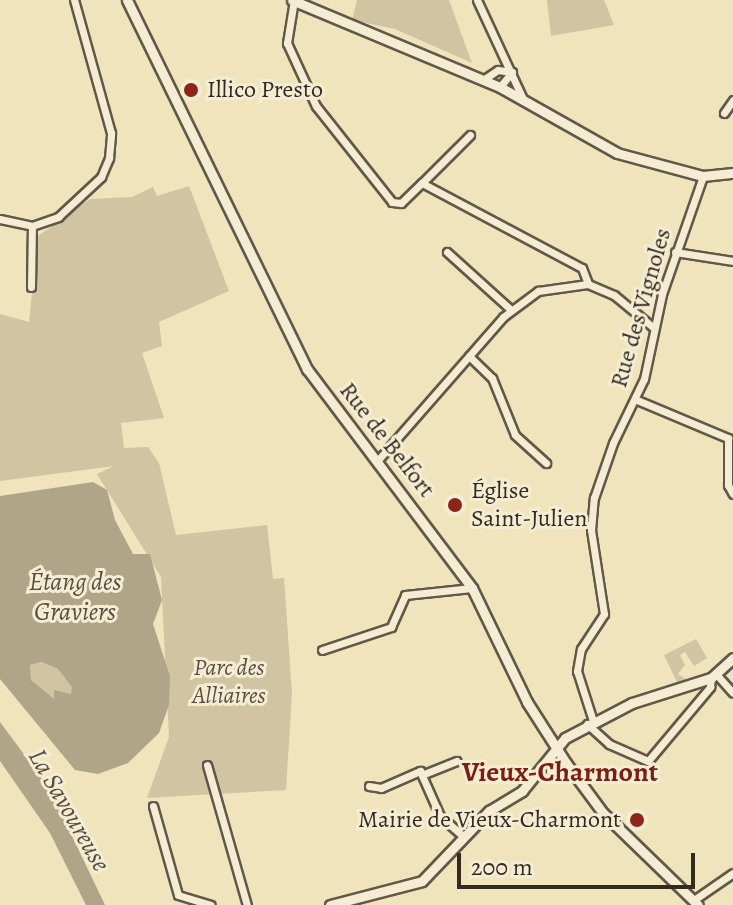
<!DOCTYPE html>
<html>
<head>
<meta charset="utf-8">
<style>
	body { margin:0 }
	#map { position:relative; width:733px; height:905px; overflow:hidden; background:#f0e4bc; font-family:Alegreya,serif }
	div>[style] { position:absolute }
	.green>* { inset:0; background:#d0c4a2 }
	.water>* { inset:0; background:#b0a588 }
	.roads { filter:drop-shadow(2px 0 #625848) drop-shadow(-2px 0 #625848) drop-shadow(0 2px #625848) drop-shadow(0 -2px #625848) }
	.street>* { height:7px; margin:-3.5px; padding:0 3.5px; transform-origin:3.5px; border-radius:3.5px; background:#f5edd3 }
	.secondary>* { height:9px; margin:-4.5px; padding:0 4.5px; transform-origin:4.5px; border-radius:4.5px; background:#f5edd3 }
	.dots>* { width:22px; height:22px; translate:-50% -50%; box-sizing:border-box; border:4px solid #f5edd3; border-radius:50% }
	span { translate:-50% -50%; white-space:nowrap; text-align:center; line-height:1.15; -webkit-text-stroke:6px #f5edd3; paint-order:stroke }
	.poi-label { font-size:24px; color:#332a22 }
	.left { translate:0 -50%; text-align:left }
	.right { translate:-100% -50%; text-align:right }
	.street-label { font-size:24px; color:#332a22 }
	.park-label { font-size:24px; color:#5a5042; font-style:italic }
	.water-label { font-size:26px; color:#584f41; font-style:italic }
	.quarter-label { font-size:28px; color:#7a1f14; font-weight:700 }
	.scale { position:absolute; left:457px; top:853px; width:238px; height:36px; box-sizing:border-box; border:4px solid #332a22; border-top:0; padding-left:10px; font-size:24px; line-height:28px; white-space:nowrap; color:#332a22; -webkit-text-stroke:6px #f5edd3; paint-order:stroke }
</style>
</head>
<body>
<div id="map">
	<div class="green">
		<div style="clip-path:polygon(357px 0,449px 0,472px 63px,395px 29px,352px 20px)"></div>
		<div style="clip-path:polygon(547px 0,604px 0,614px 25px,551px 36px)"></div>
		<div style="clip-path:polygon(189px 186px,229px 291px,159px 322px,162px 346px,142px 353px,164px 418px,121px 423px,124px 448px,148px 447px,159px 463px,176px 535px,267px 525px,273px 579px,284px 578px,292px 694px,286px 790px,147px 798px,169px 737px,161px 577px,97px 474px,114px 466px,0 481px,0 314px,29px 322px,38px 236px,90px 199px,132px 197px,153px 187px,157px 196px)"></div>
		<div style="clip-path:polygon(696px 639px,707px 658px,694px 666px,685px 652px,680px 655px,685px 665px,678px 674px,686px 679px,677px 682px,664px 655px)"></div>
		<div style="clip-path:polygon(40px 662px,58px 669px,73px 687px,71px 694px,54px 691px,54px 700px,31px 680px,30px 665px)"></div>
	</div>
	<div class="water">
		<div style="clip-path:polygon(evenodd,93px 482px,107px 490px,115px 520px,133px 554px,150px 554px,162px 600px,153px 624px,170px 676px,169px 705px,159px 733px,128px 763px,98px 774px,75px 770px,0 679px,0 496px,93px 482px,41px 662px,58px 669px,72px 687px,71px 694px,54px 690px,54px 699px,31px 680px,30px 665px,41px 662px)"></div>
		<div style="clip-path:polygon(0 722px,49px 788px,105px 905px,86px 905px,50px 833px,0 761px)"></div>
	</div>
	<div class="roads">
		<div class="street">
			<div style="left:294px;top:0;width:44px;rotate:99.2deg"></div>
			<div style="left:287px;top:43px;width:69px;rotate:65.3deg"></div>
			<div style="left:316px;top:106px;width:122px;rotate:51.6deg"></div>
			<div style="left:392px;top:202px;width:9px;rotate:6deg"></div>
			<div style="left:401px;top:203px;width:29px;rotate:-44deg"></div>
			<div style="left:477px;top:0;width:107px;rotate:65.1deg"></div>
			<div style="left:483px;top:80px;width:18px;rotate:-34deg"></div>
			<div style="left:498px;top:70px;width:14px;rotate:8deg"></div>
			<div style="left:512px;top:72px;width:19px;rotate:129deg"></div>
			<div style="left:724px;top:113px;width:16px;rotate:-55deg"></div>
			<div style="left:470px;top:135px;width:68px;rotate:135deg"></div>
			<div style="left:422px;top:183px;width:181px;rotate:28deg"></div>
			<div style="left:582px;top:268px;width:17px;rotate:69deg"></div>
			<div style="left:0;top:219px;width:33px;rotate:12deg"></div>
			<div style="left:32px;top:226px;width:28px;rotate:-19deg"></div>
			<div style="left:58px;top:217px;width:59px;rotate:-42.9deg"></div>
			<div style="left:101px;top:177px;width:21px;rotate:-67deg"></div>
			<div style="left:109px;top:158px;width:25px;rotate:-85deg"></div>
			<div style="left:111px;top:133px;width:138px;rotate:-105.5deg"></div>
			<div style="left:447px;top:252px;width:85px;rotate:42.1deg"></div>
			<div style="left:675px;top:252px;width:59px;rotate:8.8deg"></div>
			<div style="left:31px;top:287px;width:61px;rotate:-89.1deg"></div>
			<div style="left:469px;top:356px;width:32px;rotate:44deg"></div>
			<div style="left:492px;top:378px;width:61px;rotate:68deg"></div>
			<div style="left:515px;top:435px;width:42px;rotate:42.1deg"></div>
			<div style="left:637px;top:400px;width:99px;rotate:22.7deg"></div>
			<div style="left:728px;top:438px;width:47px;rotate:90deg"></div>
			<div style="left:728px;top:485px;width:10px;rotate:61deg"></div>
			<div style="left:378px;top:460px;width:190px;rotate:-48.8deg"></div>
			<div style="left:503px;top:317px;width:44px;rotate:-36.6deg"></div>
			<div style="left:538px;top:291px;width:50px;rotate:-8deg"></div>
			<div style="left:588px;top:284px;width:28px;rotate:23deg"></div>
			<div style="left:614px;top:295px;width:52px;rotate:39.5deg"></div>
			<div style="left:322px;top:650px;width:73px;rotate:-18.4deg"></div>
			<div style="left:391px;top:627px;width:35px;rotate:-66deg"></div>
			<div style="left:405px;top:595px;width:67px;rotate:-6deg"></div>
			<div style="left:716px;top:674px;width:25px;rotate:48deg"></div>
			<div style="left:593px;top:721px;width:52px;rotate:-107.7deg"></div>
			<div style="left:577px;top:671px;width:22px;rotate:-80deg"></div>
			<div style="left:581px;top:649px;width:42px;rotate:-56.7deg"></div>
			<div style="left:604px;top:614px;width:85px;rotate:-98.8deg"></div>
			<div style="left:591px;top:530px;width:32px;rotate:-85deg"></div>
			<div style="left:594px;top:498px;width:58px;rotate:-70.9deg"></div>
			<div style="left:613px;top:443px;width:71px;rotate:-64.2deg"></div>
			<div style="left:644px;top:379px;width:87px;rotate:-78deg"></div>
			<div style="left:662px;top:294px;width:125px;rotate:-70.8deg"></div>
			<div style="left:587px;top:724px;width:30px;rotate:42deg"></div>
			<div style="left:609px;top:744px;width:43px;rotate:23.6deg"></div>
			<div style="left:648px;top:761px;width:97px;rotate:-50deg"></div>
			<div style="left:710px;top:687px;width:9px;rotate:-84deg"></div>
			<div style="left:207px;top:765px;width:146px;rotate:74.1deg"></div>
			<div style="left:424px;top:774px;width:35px;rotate:-22deg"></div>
			<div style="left:369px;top:786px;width:12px;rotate:9deg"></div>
			<div style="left:381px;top:788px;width:43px;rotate:-23.6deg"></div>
			<div style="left:420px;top:771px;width:49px;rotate:66deg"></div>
			<div style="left:440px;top:816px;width:32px;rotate:41deg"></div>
			<div style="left:153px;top:806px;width:92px;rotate:74.3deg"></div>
			<div style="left:178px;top:895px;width:34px;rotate:17deg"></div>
			<div style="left:694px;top:900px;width:47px;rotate:-34.7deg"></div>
		</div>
		<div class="secondary">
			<div style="left:127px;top:0;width:411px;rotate:64deg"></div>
			<div style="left:307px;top:369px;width:274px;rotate:53deg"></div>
			<div style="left:472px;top:588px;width:127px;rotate:64.2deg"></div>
			<div style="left:527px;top:702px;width:72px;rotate:57.4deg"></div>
			<div style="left:566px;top:763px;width:62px;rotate:53.5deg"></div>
			<div style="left:603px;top:813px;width:132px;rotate:44.1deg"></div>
			<div style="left:292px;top:0;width:225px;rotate:22.7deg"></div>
			<div style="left:500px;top:87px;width:134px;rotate:29.4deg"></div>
			<div style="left:617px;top:153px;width:89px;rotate:15deg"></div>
			<div style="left:703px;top:176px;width:30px;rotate:-6deg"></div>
			<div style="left:330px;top:905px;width:95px;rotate:-14.6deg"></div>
			<div style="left:422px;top:881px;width:97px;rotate:-46.3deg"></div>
			<div style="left:489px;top:811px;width:39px;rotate:-31deg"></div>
			<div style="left:522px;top:791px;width:68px;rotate:-50.9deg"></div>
			<div style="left:565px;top:738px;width:76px;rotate:-27.6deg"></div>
			<div style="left:632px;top:703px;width:83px;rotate:-17.6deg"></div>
			<div style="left:711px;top:678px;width:30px;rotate:-42deg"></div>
		</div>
	</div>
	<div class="dots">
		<div style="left:191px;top:90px;background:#8f2418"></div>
		<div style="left:455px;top:505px;background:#8f2418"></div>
		<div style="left:637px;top:820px;background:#8f2418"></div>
	</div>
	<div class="poi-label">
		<span class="left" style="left:207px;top:90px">Illico Presto</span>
		<span class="left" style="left:471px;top:505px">Église<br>Saint-Julien</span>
		<span class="right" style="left:621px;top:820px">Mairie de Vieux-Charmont</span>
	</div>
	<div class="street-label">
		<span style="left:641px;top:308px;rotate:-74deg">Rue des Vignoles</span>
		<span style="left:387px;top:440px;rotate:52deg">Rue de Belfort</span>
	</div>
	<div class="park-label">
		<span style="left:229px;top:682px">Parc des<br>Alliaires</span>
	</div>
	<div class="water-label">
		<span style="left:75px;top:597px">Étang des<br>Graviers</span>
		<span style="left:69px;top:810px;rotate:60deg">La Savoureuse</span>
	</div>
	<div class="quarter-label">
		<span style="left:560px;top:772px">Vieux-Charmont</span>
	</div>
	<div class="scale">200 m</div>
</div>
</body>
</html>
